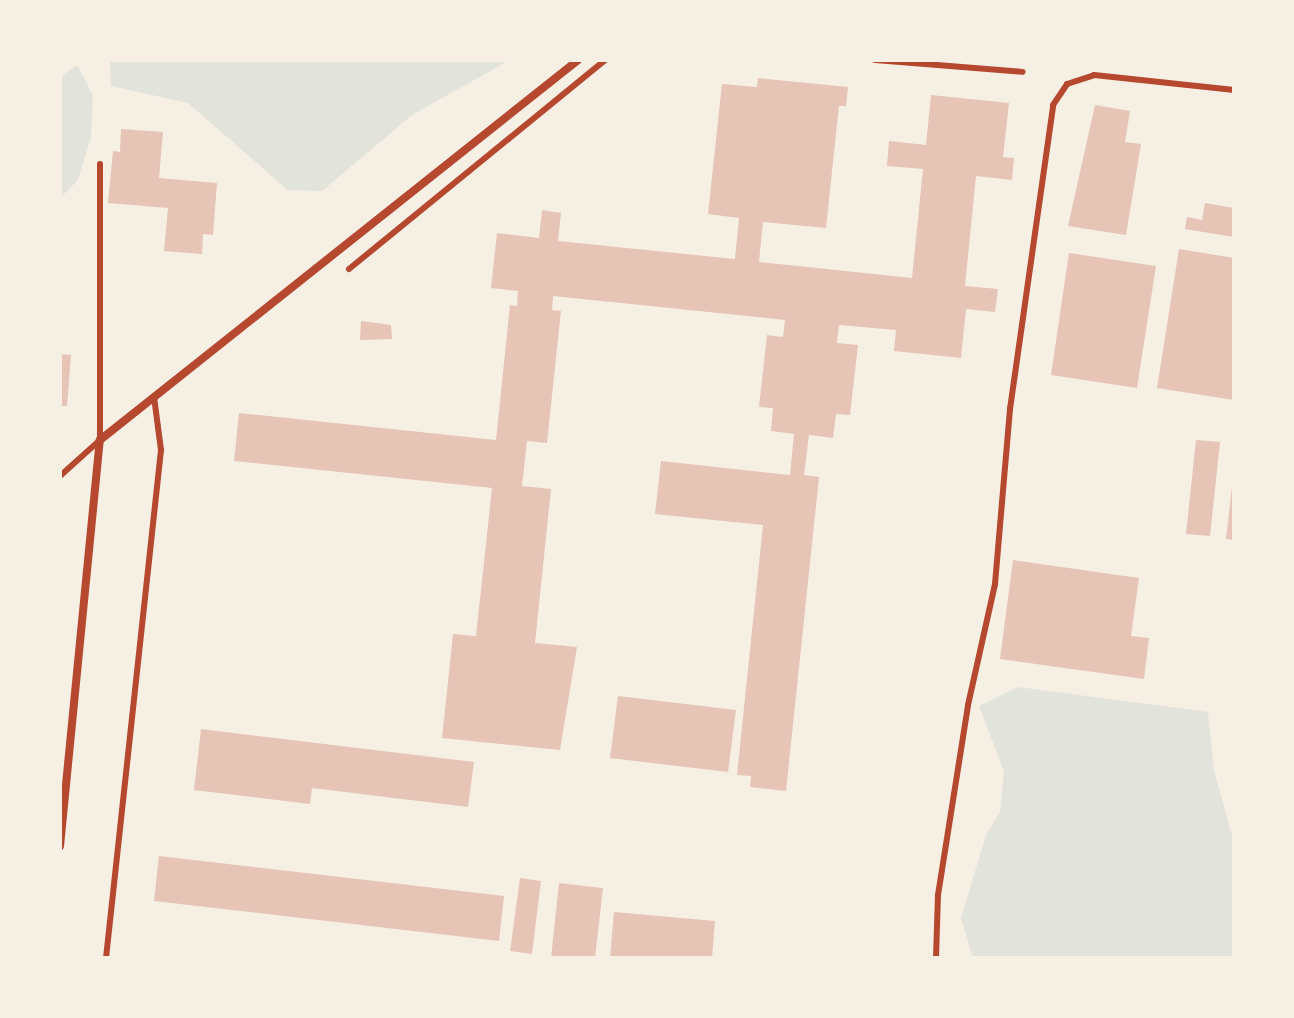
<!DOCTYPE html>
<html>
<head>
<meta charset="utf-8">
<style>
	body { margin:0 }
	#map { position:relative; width:1294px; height:1018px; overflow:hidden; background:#f6efe4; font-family:"Alegreya Sans",sans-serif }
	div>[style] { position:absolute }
	.green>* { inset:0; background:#e2e4dc }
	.building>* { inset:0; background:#e6c5b7 }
	.service>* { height:6px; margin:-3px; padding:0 3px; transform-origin:3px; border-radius:3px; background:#b5482f }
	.minor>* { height:8px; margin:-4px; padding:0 4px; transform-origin:4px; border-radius:4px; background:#b5482f }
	span { translate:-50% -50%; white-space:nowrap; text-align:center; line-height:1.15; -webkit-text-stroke:6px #f6efe4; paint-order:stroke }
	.frame { position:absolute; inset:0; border:62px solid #f6efe4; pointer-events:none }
</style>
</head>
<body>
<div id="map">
	<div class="green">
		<div style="clip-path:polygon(110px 60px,510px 60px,412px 115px,322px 191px,288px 190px,188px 103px,111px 86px)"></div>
		<div style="clip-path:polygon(77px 65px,93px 95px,91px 137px,78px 180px,60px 198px,60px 77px)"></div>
		<div style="clip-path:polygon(1018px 687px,1208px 712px,1214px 770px,1234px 843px,1234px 958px,973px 958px,961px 918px,986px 835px,1000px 812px,1004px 771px,979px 706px)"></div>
	</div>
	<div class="building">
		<div style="clip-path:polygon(758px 78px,848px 87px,846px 106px,839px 106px,826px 228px,763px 222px,759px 262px,912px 278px,923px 169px,887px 166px,889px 141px,926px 145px,931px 95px,1009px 103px,1003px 157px,1014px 158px,1012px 180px,976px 176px,965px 286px,998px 289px,995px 312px,966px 309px,961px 358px,894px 351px,896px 330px,839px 325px,837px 343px,858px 345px,850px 415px,836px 414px,833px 438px,809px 435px,804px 475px,819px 477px,786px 791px,750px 787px,751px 776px,737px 775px,763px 525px,655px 514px,661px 461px,790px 475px,794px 434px,771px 431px,773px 408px,759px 407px,767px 335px,783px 337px,785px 320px,553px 296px,552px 310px,561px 311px,547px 443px,527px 441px,522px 486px,551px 489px,535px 643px,577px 647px,560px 750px,442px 738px,453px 634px,476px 636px,492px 488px,234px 461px,239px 413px,496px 440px,510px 305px,517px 306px,518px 291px,491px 288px,497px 233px,539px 238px,542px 210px,561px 213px,558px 241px,735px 259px,739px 218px,708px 214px,722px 84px,757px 87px)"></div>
		<div style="clip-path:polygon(1095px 105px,1130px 111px,1125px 142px,1141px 144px,1126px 235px,1068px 226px)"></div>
		<div style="clip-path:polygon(121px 129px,163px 132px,159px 178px,217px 183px,213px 235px,203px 234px,202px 254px,164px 251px,168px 208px,108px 203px,113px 151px,120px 152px)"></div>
		<div style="clip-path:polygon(1205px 203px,1234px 208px,1234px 237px,1185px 229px,1187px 217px,1202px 220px)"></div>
		<div style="clip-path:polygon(1179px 249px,1234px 258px,1234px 400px,1157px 388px)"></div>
		<div style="clip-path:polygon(1069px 253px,1156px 266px,1137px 388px,1051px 375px)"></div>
		<div style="clip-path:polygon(361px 321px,391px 325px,392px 339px,360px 340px)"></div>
		<div style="clip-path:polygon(60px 354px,71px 355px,67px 406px,60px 406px)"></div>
		<div style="clip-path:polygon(1196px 440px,1220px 442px,1210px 536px,1186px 534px)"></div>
		<div style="clip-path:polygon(1232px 487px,1234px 487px,1234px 540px,1226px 539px)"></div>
		<div style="clip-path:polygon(1013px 560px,1139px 578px,1131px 636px,1149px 638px,1144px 679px,1000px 659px)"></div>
		<div style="clip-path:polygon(618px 696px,736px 710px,728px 772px,610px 758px)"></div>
		<div style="clip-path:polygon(201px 729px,474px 762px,468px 807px,312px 788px,310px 804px,194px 790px)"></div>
		<div style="clip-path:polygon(159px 856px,504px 896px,499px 941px,154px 901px)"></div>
		<div style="clip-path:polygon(520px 878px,541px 881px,532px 954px,510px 951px)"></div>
		<div style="clip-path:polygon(559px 883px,603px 888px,595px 958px,551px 958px)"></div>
		<div style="clip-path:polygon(614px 912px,715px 921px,712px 958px,610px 958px)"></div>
	</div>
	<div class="service">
		<div style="left:875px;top:60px;width:148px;rotate:4.6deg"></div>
		<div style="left:349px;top:269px;width:330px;rotate:-39.2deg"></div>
		<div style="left:60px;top:476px;width:54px;rotate:-42deg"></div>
		<div style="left:100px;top:440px;width:276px;rotate:-90deg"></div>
		<div style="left:106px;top:958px;width:511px;rotate:-83.82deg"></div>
		<div style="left:161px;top:450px;width:53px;rotate:-97.5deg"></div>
		<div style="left:936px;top:958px;width:63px;rotate:-88.2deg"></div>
		<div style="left:938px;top:895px;width:192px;rotate:-81deg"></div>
		<div style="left:968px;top:705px;width:124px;rotate:-77.4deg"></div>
		<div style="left:995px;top:584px;width:176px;rotate:-85.1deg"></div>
		<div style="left:1010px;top:409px;width:307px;rotate:-81.9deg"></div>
		<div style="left:1053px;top:105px;width:25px;rotate:-56deg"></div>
		<div style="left:1067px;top:84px;width:28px;rotate:-18deg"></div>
		<div style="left:1094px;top:75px;width:141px;rotate:6.1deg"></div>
	</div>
	<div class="minor">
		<div style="left:60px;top:846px;width:408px;rotate:-84.4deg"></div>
		<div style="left:100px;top:440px;width:611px;rotate:-38.48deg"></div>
	</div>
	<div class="frame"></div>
</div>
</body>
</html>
